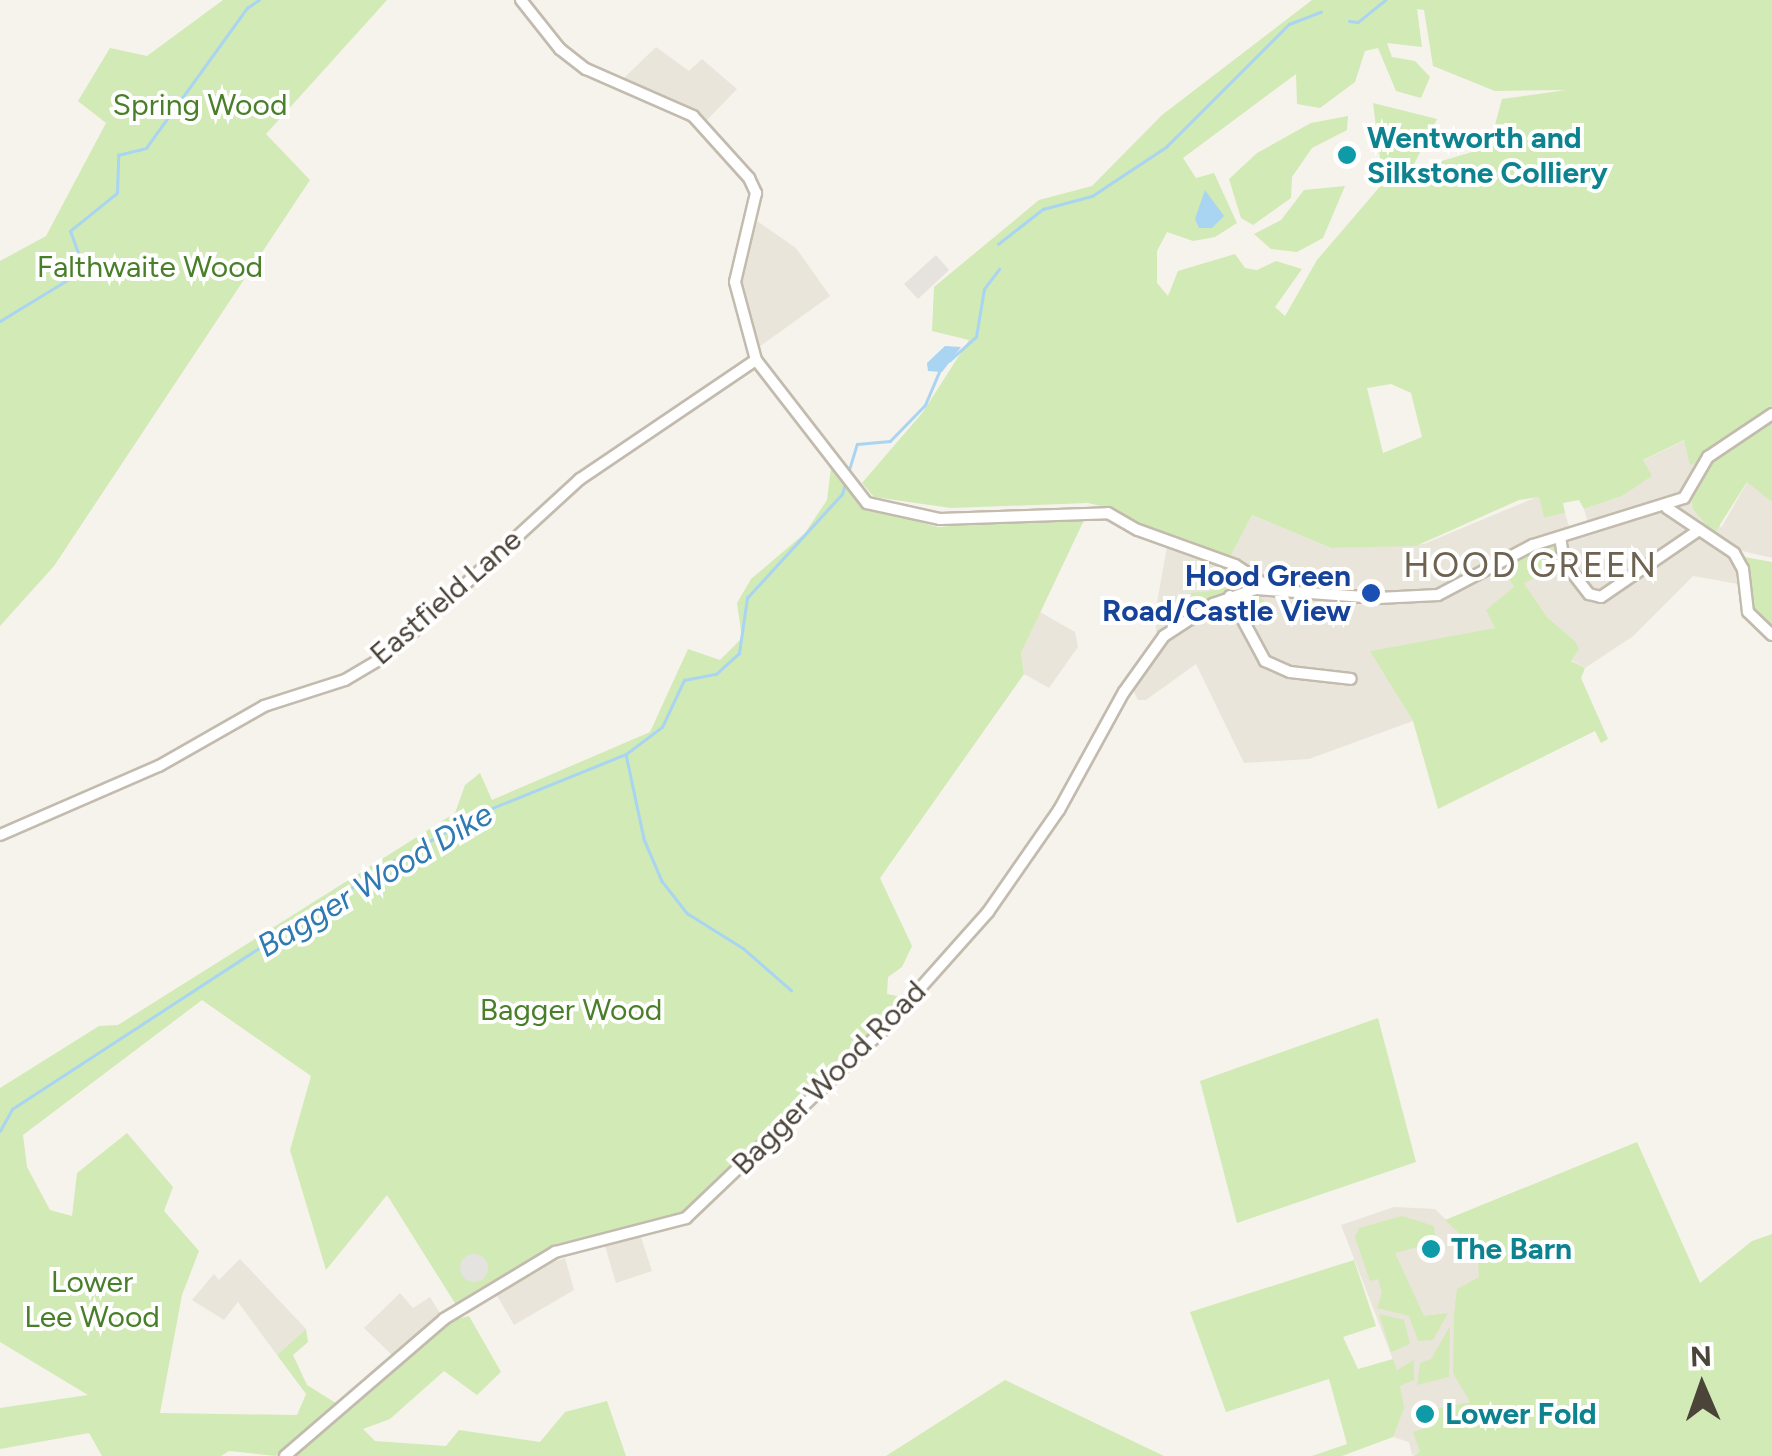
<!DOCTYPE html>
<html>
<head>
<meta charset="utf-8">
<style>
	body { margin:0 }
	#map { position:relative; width:1772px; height:1456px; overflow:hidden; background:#f6f3ec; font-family:Figtree,sans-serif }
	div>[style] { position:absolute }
	.residential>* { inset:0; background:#eae5da }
	.industrial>* { inset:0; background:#e6e2dd }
	.green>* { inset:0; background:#d2eab5 }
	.round { border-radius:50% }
	.parking>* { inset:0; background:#e5e3e0 }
	.water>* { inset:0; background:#a9d4f2 }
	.stream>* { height:2.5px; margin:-1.25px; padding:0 1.25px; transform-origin:1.25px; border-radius:1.25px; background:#a9d4f2 }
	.roads { filter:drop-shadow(2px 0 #c2bbae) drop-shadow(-2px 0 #c2bbae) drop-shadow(0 2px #c2bbae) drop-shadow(0 -2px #c2bbae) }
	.minor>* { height:10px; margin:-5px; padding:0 5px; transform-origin:5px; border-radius:5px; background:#fff }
	.dots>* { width:28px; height:28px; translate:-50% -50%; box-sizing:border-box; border:5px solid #fff; border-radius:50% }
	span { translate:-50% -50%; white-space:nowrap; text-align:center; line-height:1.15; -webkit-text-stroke:8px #fff; paint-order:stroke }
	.park-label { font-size:30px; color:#4a7f2a }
	.culture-label { font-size:30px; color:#0d838f; font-weight:700 }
	.left { translate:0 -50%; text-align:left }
	.transit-label { font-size:30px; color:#164399; font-weight:700 }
	.right { translate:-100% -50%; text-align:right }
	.street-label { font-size:30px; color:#4b4439 }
	.water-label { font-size:32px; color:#2e7ab2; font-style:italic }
	.quarter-label { font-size:35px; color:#6e6250; letter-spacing:2.5px }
	.north { position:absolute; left:1652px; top:1336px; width:100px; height:100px; -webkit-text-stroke:8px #fff; paint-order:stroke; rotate:358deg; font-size:28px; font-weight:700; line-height:40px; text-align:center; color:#4b4439 }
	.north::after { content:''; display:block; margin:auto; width:35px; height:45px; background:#4b4439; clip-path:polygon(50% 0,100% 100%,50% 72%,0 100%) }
</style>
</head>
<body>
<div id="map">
	<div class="residential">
		<div style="clip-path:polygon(656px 47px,689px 71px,702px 59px,737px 89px,706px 121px,623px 79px)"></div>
		<div style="clip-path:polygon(757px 221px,796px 248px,830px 296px,756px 349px,738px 281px)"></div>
		<div style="clip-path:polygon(1685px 440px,1721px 528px,1748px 481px,1772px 502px,1772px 558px,1734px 549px,1738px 584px,1693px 576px,1632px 637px,1585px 668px,1571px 660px,1575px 641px,1547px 617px,1524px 583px,1486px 610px,1496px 628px,1371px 651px,1413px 721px,1309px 759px,1244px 763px,1196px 664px,1146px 700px,1138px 700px,1131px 686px,1157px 642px,1155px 613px,1167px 547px,1229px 559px,1252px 515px,1331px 548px,1424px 544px,1539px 496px,1544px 518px,1565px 513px,1570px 530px,1589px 526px,1584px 509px,1622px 496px,1651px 476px,1642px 461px)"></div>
		<div style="clip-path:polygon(1040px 612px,1075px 632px,1078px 647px,1049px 688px,1024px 674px,1021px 653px)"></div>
		<div style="clip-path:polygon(1394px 1207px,1435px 1209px,1477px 1250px,1508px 1390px,1448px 1409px,1453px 1444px,1412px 1455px,1409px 1442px,1393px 1437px,1397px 1370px,1341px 1225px)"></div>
		<div style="clip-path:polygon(641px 1237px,652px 1271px,616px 1283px,605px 1246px)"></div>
		<div style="clip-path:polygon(565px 1258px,574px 1290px,514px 1325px,496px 1294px,537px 1267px)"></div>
		<div style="clip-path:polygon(240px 1259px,306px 1329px,277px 1355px,238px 1302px,224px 1320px,192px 1300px,214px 1274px,219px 1280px)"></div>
		<div style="clip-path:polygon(400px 1293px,413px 1308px,430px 1297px,441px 1315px,393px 1356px,364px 1328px)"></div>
	</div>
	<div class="industrial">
		<div style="clip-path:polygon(936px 255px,949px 270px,918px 299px,904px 284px)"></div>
	</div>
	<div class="green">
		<div style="clip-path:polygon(223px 0,387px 0,266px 134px,310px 180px,54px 566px,0 626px,0 261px,46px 236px,106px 123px,78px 101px,110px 48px,147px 56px)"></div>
		<div style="clip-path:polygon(evenodd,1312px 0,1772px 0,1772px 408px,1697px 463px,1690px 465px,1684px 440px,1643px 460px,1652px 476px,1622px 496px,1584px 509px,1579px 500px,1563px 503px,1565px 513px,1544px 518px,1539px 497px,1519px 500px,1416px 546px,1331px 548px,1252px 515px,1229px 559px,1142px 527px,1118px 510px,1088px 503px,951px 508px,874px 497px,862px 483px,923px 412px,969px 340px,932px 331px,934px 287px,1039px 200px,1092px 186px,1162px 115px,1312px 0,1417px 9px,1424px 10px,1433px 66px,1495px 91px,1566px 90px,1502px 99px,1489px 147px,1411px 170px,1437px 119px,1373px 103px,1383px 183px,1317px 260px,1285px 316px,1275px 307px,1302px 269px,1276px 261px,1257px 270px,1245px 268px,1235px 254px,1178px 271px,1168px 296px,1157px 283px,1157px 251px,1167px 232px,1193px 241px,1215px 237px,1237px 223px,1214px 173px,1196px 178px,1183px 158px,1296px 74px,1297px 104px,1320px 108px,1355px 82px,1365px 51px,1378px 48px,1396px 91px,1421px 98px,1430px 77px,1415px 61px,1392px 57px,1387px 43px,1422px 47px,1417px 9px,1312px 0,1391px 384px,1411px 393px,1422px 437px,1383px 453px,1367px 388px,1391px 384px)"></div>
		<div style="clip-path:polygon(1348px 116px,1347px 130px,1312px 148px,1292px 177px,1291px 198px,1253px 225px,1241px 218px,1229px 179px,1257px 153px,1311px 123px)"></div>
		<div style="clip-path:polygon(1345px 186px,1323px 238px,1297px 252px,1271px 249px,1254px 234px,1281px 220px,1304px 190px)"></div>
		<div style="clip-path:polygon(1772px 418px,1772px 502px,1747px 482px,1714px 534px,1693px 509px,1691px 495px,1704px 466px)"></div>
		<div style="clip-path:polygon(831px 468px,865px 507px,938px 527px,1086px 516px,1021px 653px,1024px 674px,880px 878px,912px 946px,902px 967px,888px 977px,887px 994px,902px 997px,878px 1028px,685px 1213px,553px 1245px,458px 1308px,387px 1195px,326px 1270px,290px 1150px,311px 1076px,202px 1000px,23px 1135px,27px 1167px,50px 1210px,72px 1216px,77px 1173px,127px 1133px,173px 1187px,164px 1211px,199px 1251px,182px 1295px,160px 1413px,297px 1415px,306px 1394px,277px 1355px,306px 1329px,308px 1342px,293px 1355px,307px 1385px,347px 1410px,446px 1322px,469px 1316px,501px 1372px,477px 1395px,444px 1371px,390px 1419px,363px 1429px,375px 1441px,446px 1446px,459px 1430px,540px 1442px,565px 1412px,607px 1401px,626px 1456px,293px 1456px,300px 1447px,294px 1441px,276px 1456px,229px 1451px,221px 1456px,102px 1456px,89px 1433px,0 1449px,0 1408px,88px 1395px,0 1342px,0 1088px,99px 1026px,118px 1025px,455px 813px,465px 785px,480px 773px,492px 800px,650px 732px,688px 649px,720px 660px,742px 638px,737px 603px,751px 579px,805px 533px,827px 500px)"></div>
		<div style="clip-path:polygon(1554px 545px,1561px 565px,1524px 583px,1547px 617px,1575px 641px,1579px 649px,1571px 661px,1585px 668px,1581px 678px,1608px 739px,1601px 743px,1595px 731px,1438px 809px,1413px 721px,1370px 651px,1495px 628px,1486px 610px,1514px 587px,1502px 566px)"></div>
		<div style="clip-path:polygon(1739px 556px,1772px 562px,1772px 631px,1752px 610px)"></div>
		<div style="clip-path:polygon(1223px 565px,1257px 584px,1194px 613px,1191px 593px,1211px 591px)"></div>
		<div class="round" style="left:1240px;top:595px;width:26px;height:26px"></div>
		<div style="clip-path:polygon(1378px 1018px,1416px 1162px,1237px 1223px,1200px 1081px)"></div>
		<div style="clip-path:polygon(1637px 1142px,1700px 1283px,1752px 1241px,1772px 1234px,1772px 1456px,1413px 1456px,1420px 1452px,1413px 1432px,1434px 1425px,1436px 1409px,1470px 1402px,1453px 1373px,1454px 1314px,1457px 1289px,1479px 1277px,1477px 1250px,1445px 1220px)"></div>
		<div style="clip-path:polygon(1402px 1216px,1434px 1226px,1436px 1242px,1395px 1253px,1424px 1316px,1448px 1313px,1433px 1340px,1418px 1341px,1409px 1316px,1377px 1308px,1382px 1293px,1378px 1279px,1370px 1281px,1355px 1237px,1359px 1228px)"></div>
		<div style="clip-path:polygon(1354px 1260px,1376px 1326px,1343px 1337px,1358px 1369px,1393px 1359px,1397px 1370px,1414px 1360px,1414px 1380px,1400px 1386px,1404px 1408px,1393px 1437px,1342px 1456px,1312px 1456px,1347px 1444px,1329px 1379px,1226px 1412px,1190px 1312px)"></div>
		<div style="clip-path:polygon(1379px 1314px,1404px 1320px,1410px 1344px,1391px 1352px)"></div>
		<div style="clip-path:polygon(1450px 1326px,1449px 1377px,1417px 1385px,1420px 1363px,1431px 1359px)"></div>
		<div style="clip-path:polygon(1005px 1380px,1164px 1456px,886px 1456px)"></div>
	</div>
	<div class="parking">
		<div class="round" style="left:460px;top:1254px;width:28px;height:28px"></div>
	</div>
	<div class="water">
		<div style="clip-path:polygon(1205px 190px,1224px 216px,1212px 228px,1199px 228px,1195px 219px)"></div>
		<div style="clip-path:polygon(945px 346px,961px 347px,942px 372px,928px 371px,927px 363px)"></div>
	</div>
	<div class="stream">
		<div style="left:1349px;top:21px;width:9px;rotate:6deg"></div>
		<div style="left:1358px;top:22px;width:35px;rotate:-39deg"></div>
		<div style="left:998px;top:244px;width:57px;rotate:-37.9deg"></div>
		<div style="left:1043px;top:209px;width:51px;rotate:-14.9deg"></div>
		<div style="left:1092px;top:196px;width:89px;rotate:-33.5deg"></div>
		<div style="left:1166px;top:147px;width:174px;rotate:-45deg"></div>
		<div style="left:1289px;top:24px;width:34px;rotate:-21deg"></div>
		<div style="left:0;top:321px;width:98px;rotate:-31.3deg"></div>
		<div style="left:84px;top:270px;width:41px;rotate:-109.7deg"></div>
		<div style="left:70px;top:231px;width:60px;rotate:-39deg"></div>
		<div style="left:117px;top:193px;width:38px;rotate:-88deg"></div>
		<div style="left:118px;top:155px;width:29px;rotate:-14deg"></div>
		<div style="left:146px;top:148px;width:173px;rotate:-54.2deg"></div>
		<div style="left:247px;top:8px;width:14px;rotate:-34deg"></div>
		<div style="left:949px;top:361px;width:36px;rotate:-42deg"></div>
		<div style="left:976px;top:337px;width:49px;rotate:-80.5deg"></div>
		<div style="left:984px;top:289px;width:25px;rotate:-53deg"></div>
		<div style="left:848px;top:473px;width:30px;rotate:-73deg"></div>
		<div style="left:857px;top:444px;width:33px;rotate:-5deg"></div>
		<div style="left:890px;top:441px;width:50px;rotate:-45.8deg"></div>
		<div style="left:925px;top:405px;width:38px;rotate:-67deg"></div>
		<div style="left:626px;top:754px;width:87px;rotate:78deg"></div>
		<div style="left:644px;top:839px;width:46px;rotate:66.8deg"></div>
		<div style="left:662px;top:881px;width:41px;rotate:52deg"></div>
		<div style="left:687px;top:913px;width:66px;rotate:32deg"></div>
		<div style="left:743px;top:948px;width:64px;rotate:41.2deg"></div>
		<div style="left:0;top:1131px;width:25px;rotate:-61deg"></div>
		<div style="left:12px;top:1109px;width:451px;rotate:-33.1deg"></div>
		<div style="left:390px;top:863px;width:103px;rotate:-29.1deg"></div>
		<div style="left:480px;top:813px;width:157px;rotate:-22deg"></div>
		<div style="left:626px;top:754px;width:45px;rotate:-36.9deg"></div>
		<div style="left:662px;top:727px;width:52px;rotate:-64.9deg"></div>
		<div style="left:684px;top:680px;width:33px;rotate:-11deg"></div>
		<div style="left:716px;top:674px;width:31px;rotate:-42deg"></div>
		<div style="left:739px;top:653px;width:56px;rotate:-81.7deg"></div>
		<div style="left:747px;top:598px;width:141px;rotate:-47.6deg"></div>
		<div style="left:842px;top:494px;width:14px;rotate:-73deg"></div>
	</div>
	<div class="roads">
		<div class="minor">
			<div style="left:521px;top:0;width:63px;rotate:51.5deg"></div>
			<div style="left:560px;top:49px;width:33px;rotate:38deg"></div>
			<div style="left:586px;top:69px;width:117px;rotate:23.7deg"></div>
			<div style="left:693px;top:116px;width:84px;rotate:47.9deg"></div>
			<div style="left:749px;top:178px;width:17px;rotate:65deg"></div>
			<div style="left:756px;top:193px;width:91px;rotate:103.3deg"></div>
			<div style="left:735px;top:282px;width:81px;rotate:74.9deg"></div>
			<div style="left:756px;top:360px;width:181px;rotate:52.2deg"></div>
			<div style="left:867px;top:503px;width:75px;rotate:12.4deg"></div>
			<div style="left:940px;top:519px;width:168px;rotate:-2deg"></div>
			<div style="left:1108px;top:513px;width:34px;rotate:30deg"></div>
			<div style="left:1138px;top:530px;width:103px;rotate:19.8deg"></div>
			<div style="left:1235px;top:565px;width:42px;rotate:33.3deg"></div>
			<div style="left:1684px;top:498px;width:48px;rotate:-59.7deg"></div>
			<div style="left:1708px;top:457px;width:77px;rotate:-33.9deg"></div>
			<div style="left:1667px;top:508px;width:81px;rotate:33.9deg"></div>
			<div style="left:1734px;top:553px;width:18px;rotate:61deg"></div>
			<div style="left:1743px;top:569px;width:43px;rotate:83.4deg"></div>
			<div style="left:1748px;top:612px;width:33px;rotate:44deg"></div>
			<div style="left:1560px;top:537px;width:25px;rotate:81deg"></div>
			<div style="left:1564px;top:562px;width:41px;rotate:52deg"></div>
			<div style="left:1589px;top:594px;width:12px;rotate:14deg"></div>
			<div style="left:1601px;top:597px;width:119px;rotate:-34.4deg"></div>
			<div style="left:1230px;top:596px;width:74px;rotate:61.7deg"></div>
			<div style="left:1265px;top:661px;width:27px;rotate:24deg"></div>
			<div style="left:1290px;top:672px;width:61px;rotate:6.5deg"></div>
			<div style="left:0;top:835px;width:173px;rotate:-23.5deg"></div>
			<div style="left:159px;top:766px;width:121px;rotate:-29.7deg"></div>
			<div style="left:264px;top:706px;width:85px;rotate:-17.8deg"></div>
			<div style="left:345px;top:680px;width:51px;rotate:-30.6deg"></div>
			<div style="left:389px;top:654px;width:259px;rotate:-42.5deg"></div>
			<div style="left:580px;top:479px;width:212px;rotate:-34.1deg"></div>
			<div style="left:285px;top:1456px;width:210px;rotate:-40.7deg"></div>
			<div style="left:444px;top:1319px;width:130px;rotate:-31.1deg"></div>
			<div style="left:555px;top:1252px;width:135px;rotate:-14.5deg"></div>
			<div style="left:686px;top:1218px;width:271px;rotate:-43.7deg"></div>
			<div style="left:882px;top:1031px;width:159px;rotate:-48.3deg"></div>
			<div style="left:988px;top:912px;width:124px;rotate:-55.2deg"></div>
			<div style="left:1059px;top:810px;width:135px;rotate:-61.2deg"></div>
			<div style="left:1124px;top:692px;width:69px;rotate:-54.5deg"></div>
			<div style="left:1164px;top:636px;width:59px;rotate:-33.1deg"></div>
			<div style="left:1213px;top:604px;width:46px;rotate:-19.2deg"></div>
			<div style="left:1256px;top:589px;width:122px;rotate:4.2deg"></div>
			<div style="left:1378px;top:598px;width:60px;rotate:-2.9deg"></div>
			<div style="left:1438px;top:595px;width:107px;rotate:-27.8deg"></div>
			<div style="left:1533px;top:545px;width:158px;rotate:-17.3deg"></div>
		</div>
	</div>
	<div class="dots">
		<div style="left:1347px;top:155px;background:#0f9aa8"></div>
		<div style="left:1371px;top:593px;background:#1a4fb4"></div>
		<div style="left:1431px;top:1249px;background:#0f9aa8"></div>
		<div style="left:1425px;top:1414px;background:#0f9aa8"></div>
	</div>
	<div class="park-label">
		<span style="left:200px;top:105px">Spring Wood</span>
		<span style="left:150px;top:267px">Falthwaite Wood</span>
		<span style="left:571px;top:1010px">Bagger Wood</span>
		<span style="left:92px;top:1299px">Lower<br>Lee Wood</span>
	</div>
	<div class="culture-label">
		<span class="left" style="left:1367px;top:155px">Wentworth and<br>Silkstone Colliery</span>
		<span class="left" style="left:1451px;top:1249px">The Barn</span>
		<span class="left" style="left:1445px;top:1414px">Lower Fold</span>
	</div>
	<div class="transit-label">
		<span class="right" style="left:1351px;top:593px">Hood Green<br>Road/Castle View</span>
	</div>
	<div class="street-label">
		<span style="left:446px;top:597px;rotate:-41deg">Eastfield Lane</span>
		<span style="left:829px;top:1078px;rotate:-45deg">Bagger Wood Road</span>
	</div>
	<div class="water-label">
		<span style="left:375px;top:880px;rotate:-31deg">Bagger Wood Dike</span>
	</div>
	<div class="quarter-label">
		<span style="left:1531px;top:565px">HOOD GREEN</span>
	</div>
	<div class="north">N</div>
</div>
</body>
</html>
